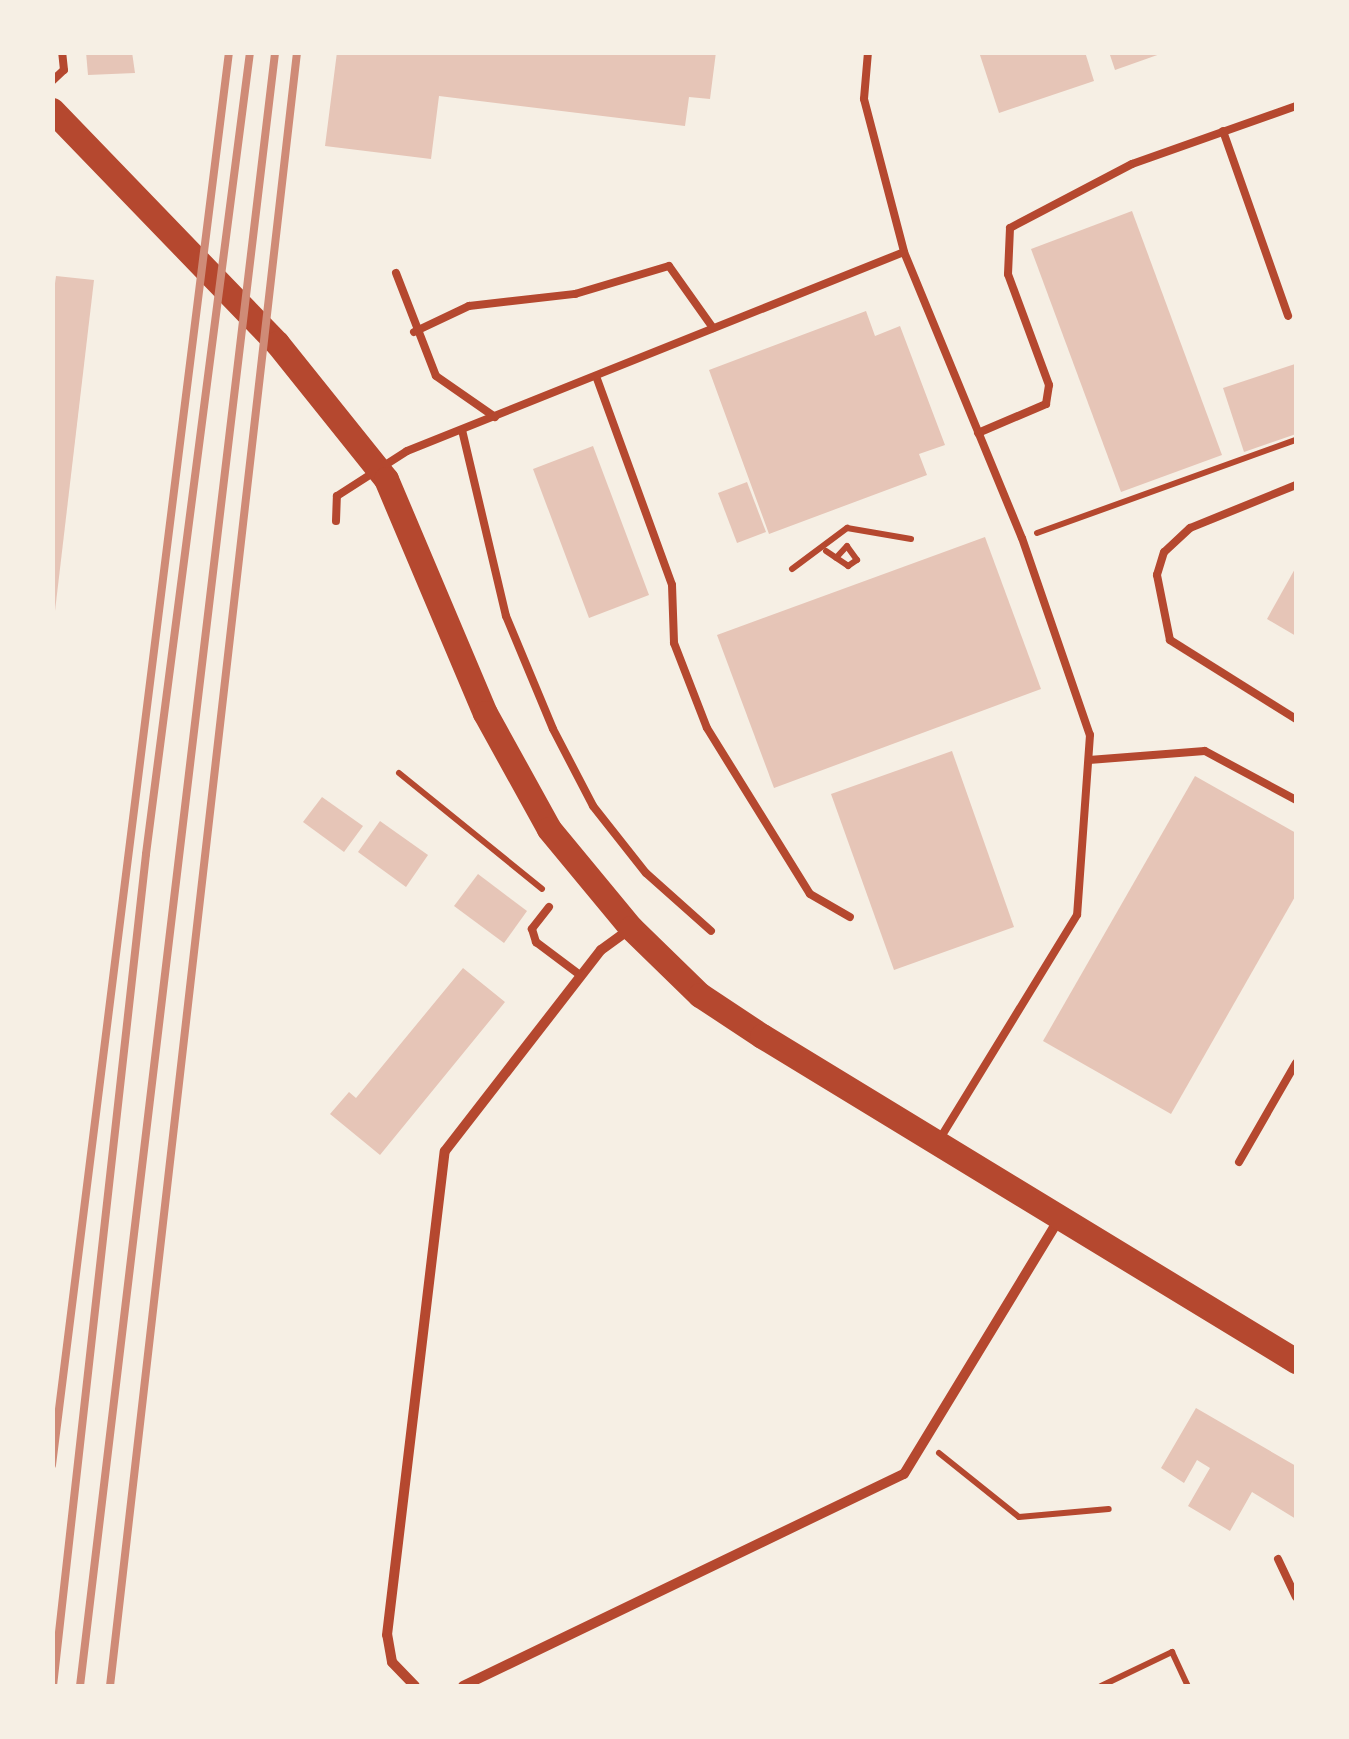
<!DOCTYPE html>
<html>
<head>
<meta charset="utf-8">
<style>
	body { margin:0 }
	#map { position:relative; width:1349px; height:1739px; overflow:hidden; background:#f6efe4; font-family:Quicksand,sans-serif }
	div>[style] { position:absolute }
	.building>* { inset:0; background:#e6c5b7 }
	.path>* { height:6px; margin:-3px; padding:0 3px; transform-origin:3px; border-radius:3px; background:#b5482f }
	.service>* { height:8px; margin:-4px; padding:0 4px; transform-origin:4px; border-radius:4px; background:#b5482f }
	.minor>* { height:10px; margin:-5px; padding:0 5px; transform-origin:5px; border-radius:5px; background:#b5482f }
	.primary>* { height:25px; margin:-12.5px; padding:0 12.5px; transform-origin:12.5px; border-radius:12.5px; background:#b5482f }
	.rail>* { height:8px; margin:-4px; padding:0 4px; transform-origin:4px; border-radius:4px; background:#cf8b77 }
	span { translate:-50% -50%; white-space:nowrap; text-align:center; line-height:1.15; -webkit-text-stroke:10px #f6efe4; paint-order:stroke }
	.frame { position:absolute; inset:0; border:55px solid #f6efe4; pointer-events:none }
</style>
</head>
<body>
<div id="map">
	<div class="building">
		<div style="clip-path:polygon(86px 52px,132px 52px,135px 73px,88px 75px)"></div>
		<div style="clip-path:polygon(337px 52px,716px 52px,710px 99px,689px 97px,685px 126px,439px 96px,431px 159px,325px 146px)"></div>
		<div style="clip-path:polygon(979px 52px,1085px 52px,1094px 81px,999px 113px)"></div>
		<div style="clip-path:polygon(1109px 52px,1163px 52px,1163px 53px,1115px 70px)"></div>
		<div style="clip-path:polygon(1132px 211px,1222px 455px,1121px 492px,1031px 249px)"></div>
		<div style="clip-path:polygon(56px 276px,94px 280px,55px 611px,52px 306px)"></div>
		<div style="clip-path:polygon(866px 311px,875px 336px,900px 326px,945px 445px,919px 454px,927px 475px,769px 534px,709px 370px)"></div>
		<div style="clip-path:polygon(1295px 364px,1296px 434px,1244px 452px,1223px 388px)"></div>
		<div style="clip-path:polygon(593px 446px,649px 595px,589px 618px,533px 469px)"></div>
		<div style="clip-path:polygon(747px 482px,766px 532px,737px 543px,718px 493px)"></div>
		<div style="clip-path:polygon(985px 537px,1041px 689px,774px 788px,717px 635px)"></div>
		<div style="clip-path:polygon(1296px 567px,1296px 636px,1267px 619px)"></div>
		<div style="clip-path:polygon(952px 751px,1014px 927px,894px 970px,831px 794px)"></div>
		<div style="clip-path:polygon(1195px 776px,1296px 833px,1296px 895px,1171px 1114px,1043px 1041px)"></div>
		<div style="clip-path:polygon(322px 797px,363px 826px,344px 852px,303px 822px)"></div>
		<div style="clip-path:polygon(380px 821px,428px 855px,406px 887px,358px 852px)"></div>
		<div style="clip-path:polygon(478px 874px,527px 911px,504px 943px,454px 906px)"></div>
		<div style="clip-path:polygon(463px 968px,505px 1002px,380px 1155px,330px 1114px,349px 1092px,356px 1098px)"></div>
		<div style="clip-path:polygon(1196px 1408px,1296px 1466px,1296px 1519px,1252px 1492px,1230px 1531px,1188px 1506px,1210px 1468px,1197px 1460px,1184px 1483px,1161px 1468px)"></div>
	</div>
	<div class="path">
		<div style="left:1037px;top:533px;width:275px;rotate:-19.8deg"></div>
		<div style="left:826px;top:551px;width:27px;rotate:34deg"></div>
		<div style="left:848px;top:566px;width:11px;rotate:-34deg"></div>
		<div style="left:857px;top:560px;width:17px;rotate:-126deg"></div>
		<div style="left:847px;top:546px;width:16px;rotate:133deg"></div>
		<div style="left:792px;top:569px;width:69px;rotate:-36.7deg"></div>
		<div style="left:847px;top:528px;width:65px;rotate:9.8deg"></div>
		<div style="left:399px;top:773px;width:184px;rotate:39deg"></div>
		<div style="left:939px;top:1453px;width:102px;rotate:38.7deg"></div>
		<div style="left:1019px;top:1517px;width:90px;rotate:-5.1deg"></div>
		<div style="left:1101px;top:1686px;width:79px;rotate:-25.6deg"></div>
		<div style="left:1172px;top:1652px;width:38px;rotate:65deg"></div>
	</div>
	<div class="service">
		<div style="left:868px;top:52px;width:47px;rotate:94.9deg"></div>
		<div style="left:864px;top:99px;width:158px;rotate:75.3deg"></div>
		<div style="left:904px;top:252px;width:309px;rotate:67.6deg"></div>
		<div style="left:1022px;top:538px;width:208px;rotate:71deg"></div>
		<div style="left:1090px;top:735px;width:180px;rotate:94.1deg"></div>
		<div style="left:1077px;top:915px;width:260px;rotate:121.5deg"></div>
		<div style="left:52px;top:81px;width:16px;rotate:-43deg"></div>
		<div style="left:64px;top:70px;width:18px;rotate:-96deg"></div>
		<div style="left:1223px;top:131px;width:196px;rotate:70.6deg"></div>
		<div style="left:396px;top:273px;width:110px;rotate:68.8deg"></div>
		<div style="left:436px;top:376px;width:72px;rotate:34.8deg"></div>
		<div style="left:414px;top:332px;width:61px;rotate:-25.3deg"></div>
		<div style="left:469px;top:306px;width:107px;rotate:-6.5deg"></div>
		<div style="left:575px;top:294px;width:98px;rotate:-16.6deg"></div>
		<div style="left:669px;top:266px;width:76px;rotate:54.6deg"></div>
		<div style="left:596px;top:376px;width:222px;rotate:70deg"></div>
		<div style="left:672px;top:585px;width:58px;rotate:88deg"></div>
		<div style="left:674px;top:643px;width:91px;rotate:68.8deg"></div>
		<div style="left:707px;top:728px;width:195px;rotate:58.2deg"></div>
		<div style="left:810px;top:894px;width:46px;rotate:29.9deg"></div>
		<div style="left:462px;top:430px;width:191px;rotate:76.7deg"></div>
		<div style="left:506px;top:616px;width:122px;rotate:67.4deg"></div>
		<div style="left:553px;top:729px;width:87px;rotate:62.5deg"></div>
		<div style="left:593px;top:806px;width:85px;rotate:51.7deg"></div>
		<div style="left:646px;top:873px;width:87px;rotate:41.7deg"></div>
		<div style="left:978px;top:433px;width:74px;rotate:-23.1deg"></div>
		<div style="left:1046px;top:404px;width:19px;rotate:-81deg"></div>
		<div style="left:1049px;top:385px;width:118px;rotate:-110.3deg"></div>
		<div style="left:1008px;top:274px;width:46px;rotate:-87.5deg"></div>
		<div style="left:1010px;top:228px;width:138px;rotate:-27.7deg"></div>
		<div style="left:1132px;top:164px;width:174px;rotate:-19.5deg"></div>
		<div style="left:1296px;top:485px;width:114px;rotate:157.9deg"></div>
		<div style="left:1190px;top:528px;width:35px;rotate:137deg"></div>
		<div style="left:1164px;top:552px;width:24px;rotate:107deg"></div>
		<div style="left:1157px;top:575px;width:66px;rotate:78.7deg"></div>
		<div style="left:1170px;top:640px;width:149px;rotate:32.1deg"></div>
		<div style="left:336px;top:521px;width:25px;rotate:-88deg"></div>
		<div style="left:337px;top:496px;width:83px;rotate:-32.7deg"></div>
		<div style="left:407px;top:451px;width:535px;rotate:-21.82deg"></div>
		<div style="left:1089px;top:760px;width:116px;rotate:-4.4deg"></div>
		<div style="left:1205px;top:751px;width:103px;rotate:28.3deg"></div>
		<div style="left:549px;top:907px;width:28px;rotate:128deg"></div>
		<div style="left:532px;top:929px;width:14px;rotate:73deg"></div>
		<div style="left:536px;top:942px;width:55px;rotate:36.9deg"></div>
		<div style="left:1239px;top:1162px;width:114px;rotate:-60.1deg"></div>
		<div style="left:1278px;top:1559px;width:42px;rotate:64.7deg"></div>
	</div>
	<div class="minor">
		<div style="left:415px;top:1686px;width:33px;rotate:-134deg"></div>
		<div style="left:392px;top:1662px;width:27px;rotate:-100deg"></div>
		<div style="left:387px;top:1635px;width:487px;rotate:-83.2deg"></div>
		<div style="left:445px;top:1151px;width:254px;rotate:-52.2deg"></div>
		<div style="left:601px;top:950px;width:37px;rotate:-36deg"></div>
		<div style="left:463px;top:1686px;width:489px;rotate:-25.7deg"></div>
		<div style="left:904px;top:1474px;width:298px;rotate:-58.7deg"></div>
	</div>
	<div class="primary">
		<div style="left:52px;top:110px;width:324px;rotate:46deg"></div>
		<div style="left:277px;top:343px;width:174px;rotate:51.3deg"></div>
		<div style="left:386px;top:479px;width:254px;rotate:67.1deg"></div>
		<div style="left:485px;top:713px;width:132px;rotate:61.1deg"></div>
		<div style="left:549px;top:829px;width:129px;rotate:50.4deg"></div>
		<div style="left:631px;top:928px;width:96px;rotate:44.2deg"></div>
		<div style="left:700px;top:995px;width:74px;rotate:33.5deg"></div>
		<div style="left:762px;top:1036px;width:625px;rotate:31.33deg"></div>
	</div>
	<div class="rail">
		<div style="left:52px;top:1465px;width:1424px;rotate:-82.86deg"></div>
		<div style="left:53px;top:1686px;width:837px;rotate:-83.62deg"></div>
		<div style="left:146px;top:854px;width:809px;rotate:-82.61deg"></div>
		<div style="left:80px;top:1686px;width:1646px;rotate:-83.19deg"></div>
		<div style="left:110px;top:1686px;width:1645px;rotate:-83.47deg"></div>
	</div>
	<div class="frame"></div>
</div>
</body>
</html>
